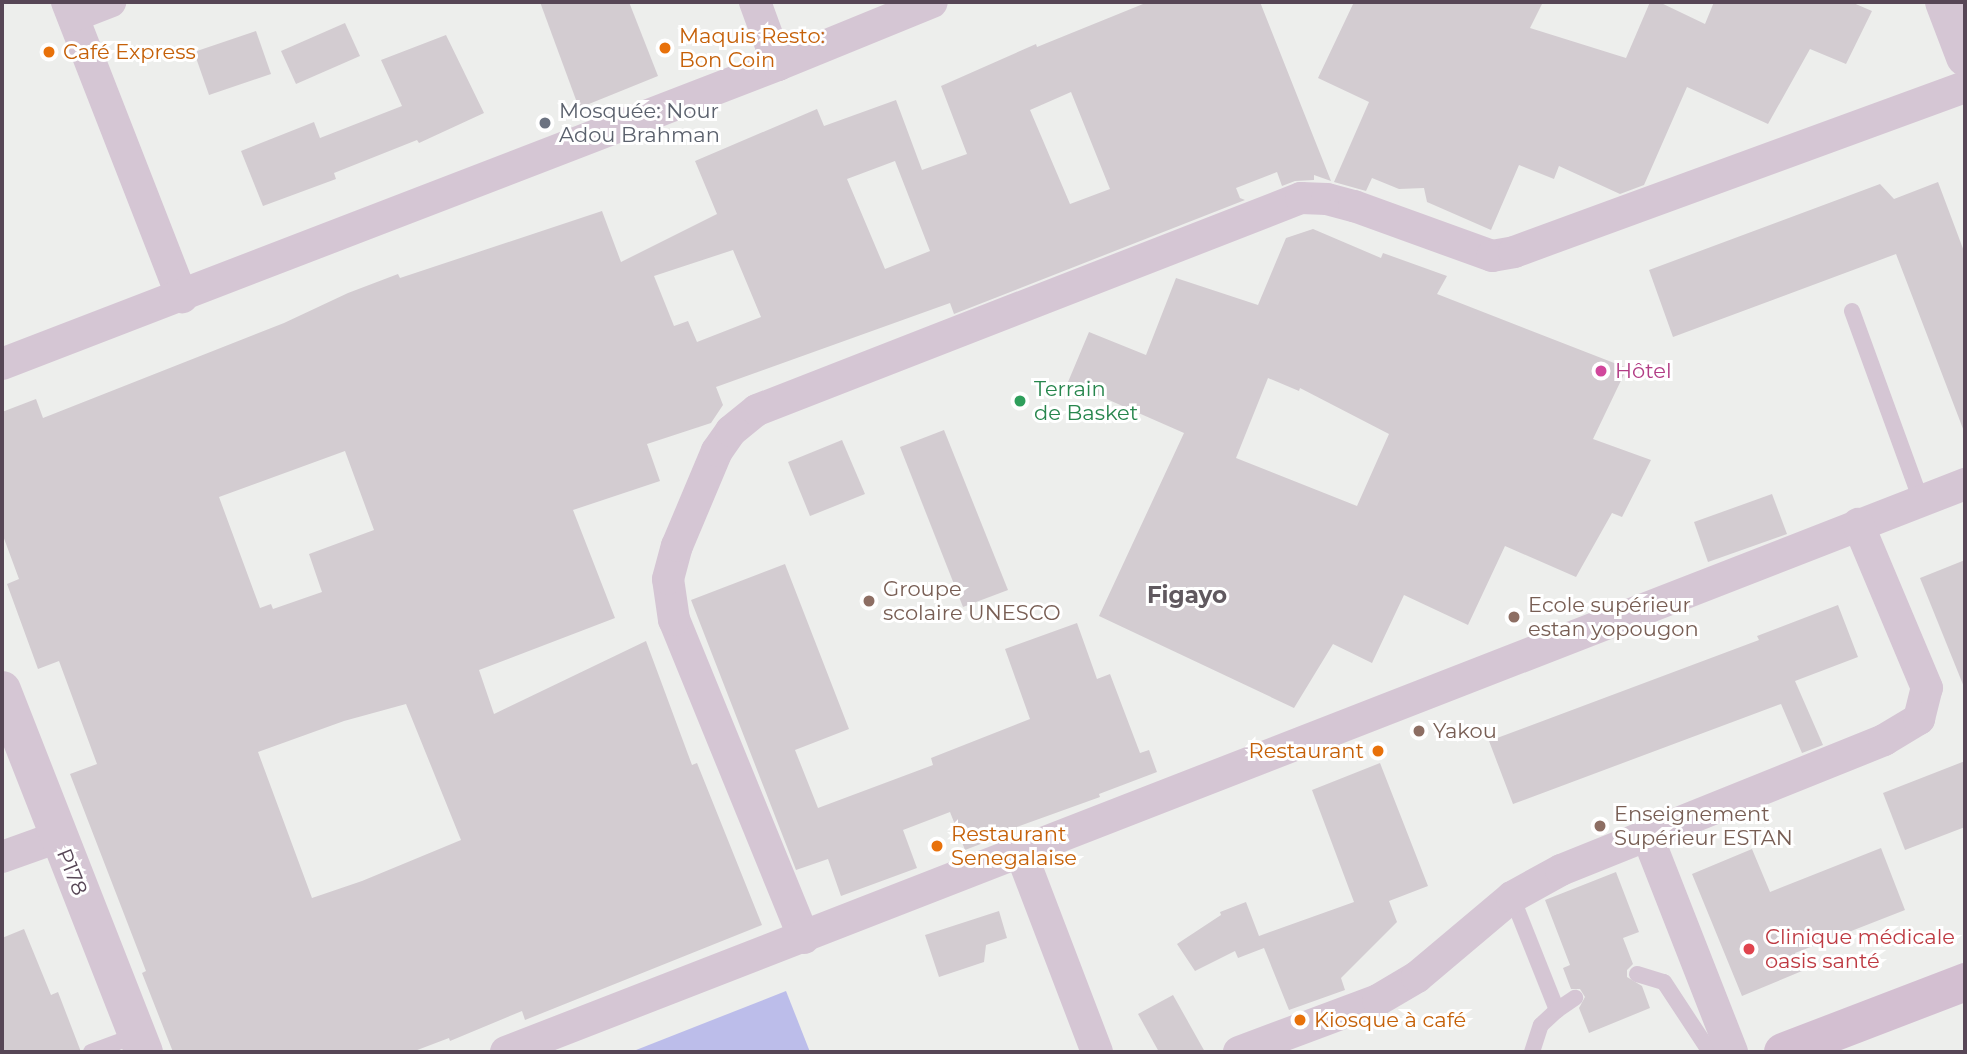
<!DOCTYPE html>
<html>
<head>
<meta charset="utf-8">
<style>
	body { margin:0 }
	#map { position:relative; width:1967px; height:1054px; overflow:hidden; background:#edeeec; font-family:Montserrat,sans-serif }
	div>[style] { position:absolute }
	.green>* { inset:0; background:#bcbdea }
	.building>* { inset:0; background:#d3ccd1 }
	.service>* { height:16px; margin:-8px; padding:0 8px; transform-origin:8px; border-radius:8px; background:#d5c6d4 }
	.minor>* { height:32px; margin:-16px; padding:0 16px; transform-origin:16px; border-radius:16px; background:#d5c6d4 }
	.tertiary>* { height:38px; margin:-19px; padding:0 19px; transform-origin:19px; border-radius:19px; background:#d5c6d4 }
	.secondary>* { height:38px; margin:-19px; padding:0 19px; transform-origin:19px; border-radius:19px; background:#d3bfd1 }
	.dots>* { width:19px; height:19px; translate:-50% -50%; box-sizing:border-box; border:4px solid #fff; border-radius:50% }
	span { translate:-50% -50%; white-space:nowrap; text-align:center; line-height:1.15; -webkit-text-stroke:6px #fff; paint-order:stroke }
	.food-label { font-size:21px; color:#c56008 }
	.left { translate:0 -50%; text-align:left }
	.right { translate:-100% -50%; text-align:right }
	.worship-label { font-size:21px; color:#5b616d }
	.hotel-label { font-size:21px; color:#b23c85 }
	.leisure-label { font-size:21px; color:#27864d }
	.education-label { font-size:21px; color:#785e54 }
	.street-label { font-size:21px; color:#574656 }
	.health-label { font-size:21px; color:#be3a42 }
	.neighbourhood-label { font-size:23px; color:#60595f; font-weight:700 }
	.frame { position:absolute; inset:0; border:4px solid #574656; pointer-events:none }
</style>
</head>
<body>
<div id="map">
	<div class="green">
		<div style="clip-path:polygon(786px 991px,810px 1052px,631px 1052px)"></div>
	</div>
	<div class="building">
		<div style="clip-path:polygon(540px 2px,629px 2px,658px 76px,579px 108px)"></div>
		<div style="clip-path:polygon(evenodd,1148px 2px,1260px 2px,1331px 181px,1314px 175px,1314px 180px,1295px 181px,1282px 186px,1277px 172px,1236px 188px,1240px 198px,1245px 200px,954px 314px,950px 303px,716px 387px,723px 405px,711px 423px,647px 444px,660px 481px,573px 510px,615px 618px,479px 670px,494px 714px,646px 641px,692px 765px,697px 763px,762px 925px,525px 1020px,522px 1011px,450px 1041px,449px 1038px,412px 1052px,173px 1052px,142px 973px,146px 971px,70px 774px,97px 764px,59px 661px,38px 669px,7px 584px,19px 579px,2px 533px,2px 412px,36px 399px,43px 418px,284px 323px,348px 293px,398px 274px,400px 278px,602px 211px,621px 262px,717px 214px,695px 161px,817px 109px,824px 126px,896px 100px,922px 170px,967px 154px,941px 86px,1036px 44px,1037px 47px,1148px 2px,1071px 92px,1110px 189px,1070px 204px,1030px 110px,1071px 92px,1148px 2px,895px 161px,930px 251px,885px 269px,847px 179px,895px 161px,1148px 2px,733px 250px,761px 317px,697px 342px,688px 321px,674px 326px,654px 276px,733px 250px,1148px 2px,345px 451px,374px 530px,309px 554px,322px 592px,273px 609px,271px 604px,260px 608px,219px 497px,345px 451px,1148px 2px,406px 704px,461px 840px,362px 881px,312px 898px,258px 752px,344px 721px,406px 704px)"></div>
		<div style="clip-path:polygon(1354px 2px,1543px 2px,1530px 28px,1626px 58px,1650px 2px,1659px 2px,1705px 24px,1714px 2px,1851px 2px,1872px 11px,1846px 64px,1810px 49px,1768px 124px,1687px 87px,1644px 185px,1620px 194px,1559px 166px,1554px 179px,1519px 165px,1491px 230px,1427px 202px,1424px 188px,1399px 189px,1372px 178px,1366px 191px,1334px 182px,1369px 102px,1318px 78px)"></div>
		<div style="clip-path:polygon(345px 23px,360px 56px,296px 84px,281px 51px)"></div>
		<div style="clip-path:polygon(256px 31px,271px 74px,209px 95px,194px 52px)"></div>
		<div style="clip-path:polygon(446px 35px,484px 113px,419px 143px,417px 140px,334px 173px,336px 179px,263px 206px,241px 151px,314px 122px,320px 138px,402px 106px,381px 60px)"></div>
		<div style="clip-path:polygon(1938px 182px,1965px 254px,1965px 434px,1896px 254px,1673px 337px,1649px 270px,1880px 184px,1894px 199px)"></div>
		<div style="clip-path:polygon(evenodd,1313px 229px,1381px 258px,1383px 253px,1447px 276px,1437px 294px,1627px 368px,1593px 439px,1651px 460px,1622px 517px,1612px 513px,1576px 577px,1505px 546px,1468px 625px,1404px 595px,1372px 663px,1333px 644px,1294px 708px,1099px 616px,1184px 433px,1068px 382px,1089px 332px,1146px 355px,1176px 278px,1258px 305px,1286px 238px,1313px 229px,1268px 378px,1299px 391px,1300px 388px,1389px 434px,1357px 506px,1236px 458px,1268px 378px)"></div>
		<div style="clip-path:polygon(944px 430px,1008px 590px,963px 607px,900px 447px)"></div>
		<div style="clip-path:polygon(842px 440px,865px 494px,810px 516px,788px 462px)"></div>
		<div style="clip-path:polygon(1772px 494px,1787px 534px,1708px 562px,1694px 522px)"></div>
		<div style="clip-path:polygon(1965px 560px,1965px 687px,1964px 687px,1920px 578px)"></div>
		<div style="clip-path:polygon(785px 564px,849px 729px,795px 750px,818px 808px,933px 765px,931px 758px,1030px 719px,1005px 649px,1077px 623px,1097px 679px,1110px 674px,1140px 753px,1149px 750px,1157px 772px,1099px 794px,1100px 797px,1003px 832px,1004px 835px,965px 850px,950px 812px,903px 830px,917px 868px,841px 896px,828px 859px,796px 870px,691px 600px)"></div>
		<div style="clip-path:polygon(1838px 605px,1858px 657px,1795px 681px,1823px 745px,1802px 753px,1781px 704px,1513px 804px,1489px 741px,1759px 640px,1757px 636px)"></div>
		<div style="clip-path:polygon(1965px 761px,1965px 827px,1905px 850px,1883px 793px)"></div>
		<div style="clip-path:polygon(1380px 763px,1428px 886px,1389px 901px,1397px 922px,1341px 978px,1345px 990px,1289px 1010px,1264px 948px,1238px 958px,1235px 951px,1195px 971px,1177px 944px,1221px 915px,1220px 912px,1246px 902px,1259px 936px,1354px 902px,1312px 790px)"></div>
		<div style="clip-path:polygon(1881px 848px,1905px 910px,1795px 953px,1802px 971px,1742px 996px,1692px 874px,1752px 849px,1770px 892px)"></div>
		<div style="clip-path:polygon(1616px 872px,1639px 932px,1623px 938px,1633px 964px,1627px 970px,1627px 977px,1642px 986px,1650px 1008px,1589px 1033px,1579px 1008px,1585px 997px,1580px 989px,1571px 989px,1563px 968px,1570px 965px,1545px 900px)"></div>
		<div style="clip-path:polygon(999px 911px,1007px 938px,986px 945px,984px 962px,939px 977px,925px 935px)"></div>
		<div style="clip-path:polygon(24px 929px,51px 995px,58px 992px,81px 1052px,2px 1052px,2px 938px)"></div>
		<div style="clip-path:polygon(1173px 995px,1205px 1052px,1159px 1052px,1138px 1014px)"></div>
	</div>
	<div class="service">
		<div style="left:1852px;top:311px;width:202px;rotate:70deg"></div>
		<div style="left:1512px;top:897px;width:122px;rotate:68.3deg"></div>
		<div style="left:1637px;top:974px;width:28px;rotate:17deg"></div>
		<div style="left:1664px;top:982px;width:84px;rotate:56.7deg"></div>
		<div style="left:91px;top:1052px;width:49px;rotate:-20.3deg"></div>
		<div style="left:1532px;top:1052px;width:28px;rotate:-72deg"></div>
		<div style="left:1541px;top:1025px;width:22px;rotate:-43deg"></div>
		<div style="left:1557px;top:1010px;width:22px;rotate:-34deg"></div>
	</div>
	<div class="minor">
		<div style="left:67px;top:2px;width:317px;rotate:68.7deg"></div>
		<div style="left:755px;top:2px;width:67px;rotate:69.9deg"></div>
		<div style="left:73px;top:16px;width:40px;rotate:-21deg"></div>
		<div style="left:2px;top:364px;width:832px;rotate:-21.07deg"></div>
		<div style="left:778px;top:65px;width:166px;rotate:-22.2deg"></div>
		<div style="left:1647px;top:835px;width:233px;rotate:68.6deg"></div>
		<div style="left:1021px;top:853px;width:213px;rotate:69.1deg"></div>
		<div style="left:2px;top:857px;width:59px;rotate:-19.7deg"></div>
		<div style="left:804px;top:938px;width:344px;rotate:-112.2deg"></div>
		<div style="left:674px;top:620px;width:41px;rotate:-98.3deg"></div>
		<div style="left:668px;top:579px;width:34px;rotate:-75deg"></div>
		<div style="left:677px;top:546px;width:103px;rotate:-67.2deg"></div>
		<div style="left:717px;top:451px;width:24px;rotate:-55deg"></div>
		<div style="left:731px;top:431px;width:33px;rotate:-39deg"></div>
		<div style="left:757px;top:410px;width:584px;rotate:-21.29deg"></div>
		<div style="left:1301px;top:198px;width:26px;rotate:2deg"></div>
		<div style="left:1327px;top:199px;width:28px;rotate:15deg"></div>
		<div style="left:1354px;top:206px;width:147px;rotate:19.9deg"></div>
		<div style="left:1492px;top:256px;width:22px;rotate:-10deg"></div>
		<div style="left:1514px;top:252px;width:480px;rotate:-20.1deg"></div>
		<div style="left:506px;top:1052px;width:1566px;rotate:-21.27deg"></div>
		<div style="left:1239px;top:1052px;width:148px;rotate:-20.5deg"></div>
		<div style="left:1378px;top:1000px;width:45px;rotate:-30.5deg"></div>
		<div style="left:1417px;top:977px;width:124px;rotate:-40.1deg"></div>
		<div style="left:1512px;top:897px;width:56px;rotate:-28.9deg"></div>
		<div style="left:1561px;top:870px;width:348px;rotate:-21.9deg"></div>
		<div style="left:1884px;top:740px;width:41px;rotate:-31deg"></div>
		<div style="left:1919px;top:719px;width:32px;rotate:-76deg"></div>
		<div style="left:1927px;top:688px;width:178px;rotate:-112.8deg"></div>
	</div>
	<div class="tertiary">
		<div style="left:1944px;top:2px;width:59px;rotate:69.1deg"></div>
		<div style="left:2px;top:690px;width:389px;rotate:68.6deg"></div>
	</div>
	<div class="secondary">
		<div style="left:1783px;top:1052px;width:195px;rotate:-21deg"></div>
	</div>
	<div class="dots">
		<div style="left:665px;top:48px;background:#e8710a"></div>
		<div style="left:49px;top:52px;background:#e8710a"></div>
		<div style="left:545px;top:123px;background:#6b7280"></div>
		<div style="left:1601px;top:371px;background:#d1479c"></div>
		<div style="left:1020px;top:401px;background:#2e9e5b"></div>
		<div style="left:869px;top:601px;background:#8d6e63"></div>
		<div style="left:1514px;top:617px;background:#8d6e63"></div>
		<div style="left:1419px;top:731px;background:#8d6e63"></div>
		<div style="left:1378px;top:751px;background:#e8710a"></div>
		<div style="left:1600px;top:826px;background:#8d6e63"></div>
		<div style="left:937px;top:846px;background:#e8710a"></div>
		<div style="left:1749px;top:949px;background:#e0444e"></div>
		<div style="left:1300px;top:1020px;background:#e8710a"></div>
	</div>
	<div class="food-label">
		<span class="left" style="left:679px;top:48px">Maquis Resto:<br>Bon Coin</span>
		<span class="left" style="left:63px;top:52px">Café Express</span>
		<span class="right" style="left:1364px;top:751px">Restaurant</span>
		<span class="left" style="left:951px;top:846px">Restaurant<br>Senegalaise</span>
		<span class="left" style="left:1314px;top:1020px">Kiosque à café</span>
	</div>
	<div class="worship-label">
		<span class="left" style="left:559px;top:123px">Mosquée: Nour<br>Adou Brahman</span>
	</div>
	<div class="hotel-label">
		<span class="left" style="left:1615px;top:371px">Hôtel</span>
	</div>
	<div class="leisure-label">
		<span class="left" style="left:1034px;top:401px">Terrain<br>de Basket</span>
	</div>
	<div class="education-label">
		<span class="left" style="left:883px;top:601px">Groupe<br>scolaire UNESCO</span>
		<span class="left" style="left:1528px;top:617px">Ecole supérieur<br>estan yopougon</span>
		<span class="left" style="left:1433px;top:731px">Yakou</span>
		<span class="left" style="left:1614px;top:826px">Enseignement<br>Supérieur ESTAN</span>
	</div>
	<div class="street-label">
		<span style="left:72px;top:872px;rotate:68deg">P178</span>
	</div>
	<div class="health-label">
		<span class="left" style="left:1765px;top:949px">Clinique médicale<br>oasis santé</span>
	</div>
	<div class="neighbourhood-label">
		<span style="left:1187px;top:595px">Figayo</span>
	</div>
	<div class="frame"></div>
</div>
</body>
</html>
